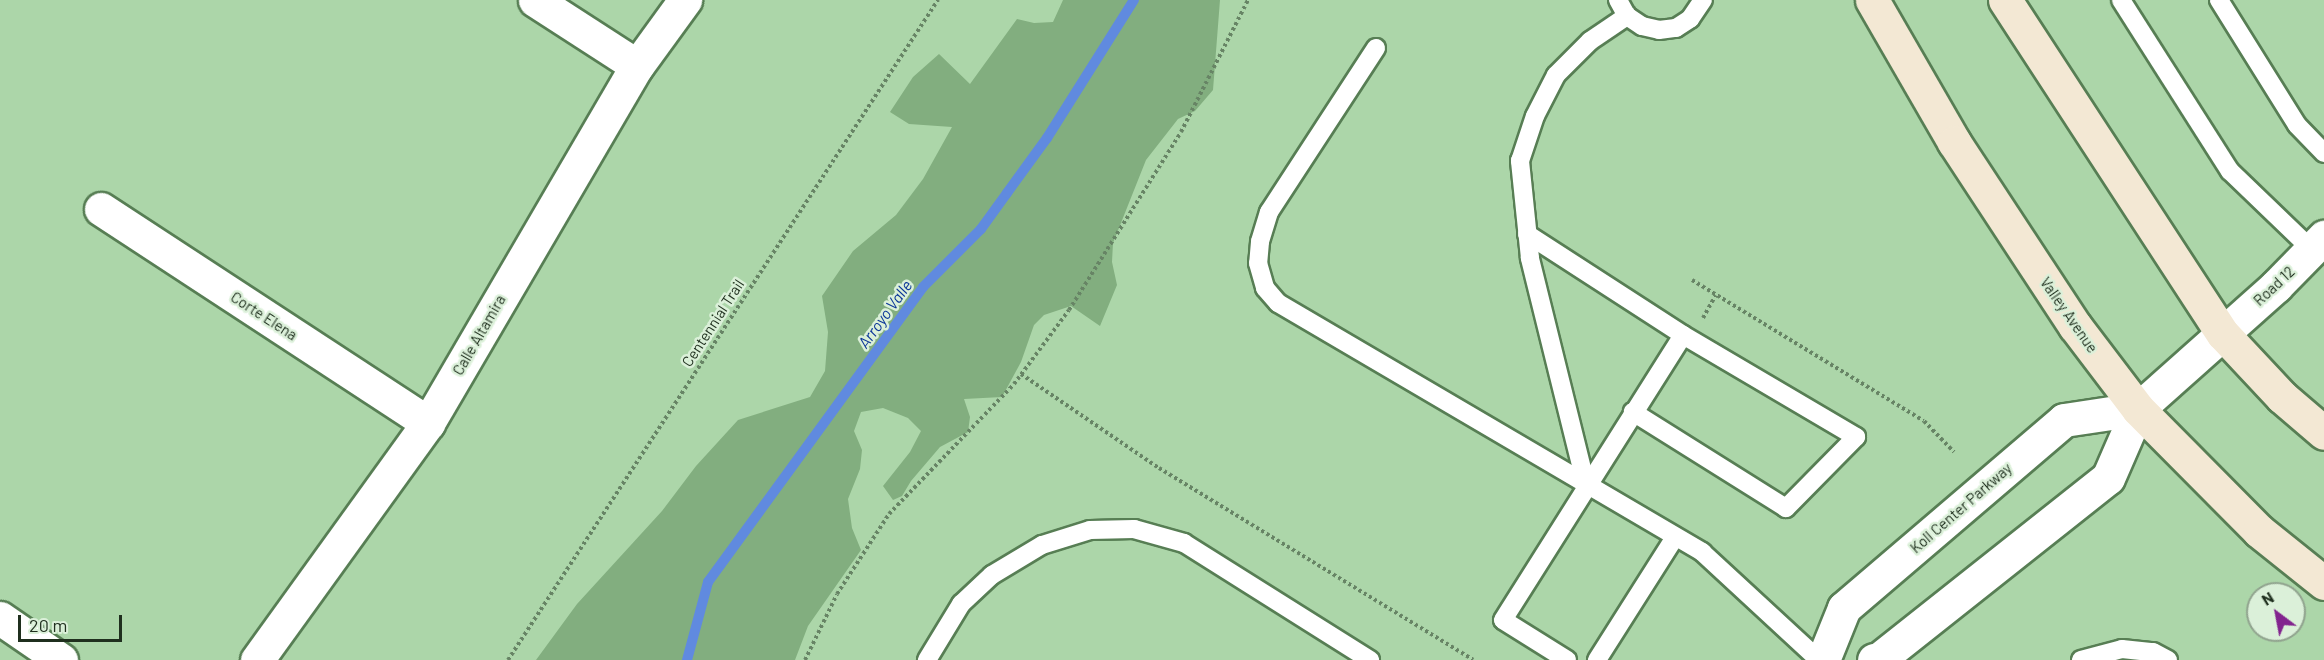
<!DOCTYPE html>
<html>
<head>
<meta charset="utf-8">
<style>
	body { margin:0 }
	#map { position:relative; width:2324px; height:660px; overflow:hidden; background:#acd6a9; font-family:Barlow,sans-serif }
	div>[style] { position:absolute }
	.green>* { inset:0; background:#82ae7f }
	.stream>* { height:10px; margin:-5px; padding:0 5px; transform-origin:5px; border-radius:5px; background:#608adf }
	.path>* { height:4px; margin-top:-2px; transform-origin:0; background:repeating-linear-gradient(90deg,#678465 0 3px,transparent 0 6px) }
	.roads { filter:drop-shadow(2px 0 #577e54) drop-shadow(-2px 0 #577e54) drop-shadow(0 2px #577e54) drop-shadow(0 -2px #577e54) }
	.service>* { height:18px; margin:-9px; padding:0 9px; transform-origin:9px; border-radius:9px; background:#fff }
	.minor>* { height:33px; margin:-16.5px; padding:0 16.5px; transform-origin:16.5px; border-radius:16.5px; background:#fff }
	.secondary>* { height:33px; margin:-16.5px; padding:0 16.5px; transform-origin:16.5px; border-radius:16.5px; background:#f3e8d4 }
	span { translate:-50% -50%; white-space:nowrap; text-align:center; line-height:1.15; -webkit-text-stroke:5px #dbf0d9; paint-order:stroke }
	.street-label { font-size:15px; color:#1f2f1e }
	.water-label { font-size:16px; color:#0b3698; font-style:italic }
	.north { position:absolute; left:2246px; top:582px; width:60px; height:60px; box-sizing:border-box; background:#dbf0d9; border:2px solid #90a38e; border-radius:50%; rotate:328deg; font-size:16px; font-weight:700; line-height:24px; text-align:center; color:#1f2f1e }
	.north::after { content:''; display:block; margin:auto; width:21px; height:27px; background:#82238e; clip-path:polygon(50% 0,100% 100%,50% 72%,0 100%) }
	.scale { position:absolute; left:18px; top:615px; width:104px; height:27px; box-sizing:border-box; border:3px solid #1f2f1e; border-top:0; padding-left:8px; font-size:18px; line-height:21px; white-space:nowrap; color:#1f2f1e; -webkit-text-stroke:4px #dbf0d9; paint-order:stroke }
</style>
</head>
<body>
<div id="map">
	<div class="green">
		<div style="clip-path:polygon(1063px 0,1220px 0,1213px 90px,1195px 111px,1178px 119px,1146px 160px,1113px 243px,1112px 262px,1117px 285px,1100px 326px,1071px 306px,1044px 315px,1034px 325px,1021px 362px,1002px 397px,964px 399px,970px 417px,968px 432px,940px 447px,911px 481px,902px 496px,893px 500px,883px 486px,910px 452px,921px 431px,908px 418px,883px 408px,861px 412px,854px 431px,862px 450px,860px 469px,848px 499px,852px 528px,861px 550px,808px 626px,795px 660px,536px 660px,577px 604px,662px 511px,696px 466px,738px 420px,810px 397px,825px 371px,828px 332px,822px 296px,853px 251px,896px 215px,923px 179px,952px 127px,909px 124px,890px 112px,913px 77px,939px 54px,970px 84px,1017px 19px,1034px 23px,1053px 22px)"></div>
	</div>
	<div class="stream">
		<div style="left:687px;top:660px;width:81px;rotate:-74.9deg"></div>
		<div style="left:708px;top:582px;width:365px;rotate:-53.9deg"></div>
		<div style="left:923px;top:287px;width:82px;rotate:-45deg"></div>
		<div style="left:981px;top:229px;width:44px;rotate:-54.2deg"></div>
		<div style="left:1007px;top:193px;width:68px;rotate:-54deg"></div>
		<div style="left:1047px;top:138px;width:163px;rotate:-57.8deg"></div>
	</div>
	<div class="path">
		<div style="left:1692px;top:280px;width:271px;rotate:31.3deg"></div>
		<div style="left:1924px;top:421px;width:43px;rotate:45.9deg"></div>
		<div style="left:1703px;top:318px;width:26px;rotate:-61deg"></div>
		<div style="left:1021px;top:374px;width:167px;rotate:34.3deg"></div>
		<div style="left:1159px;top:468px;width:368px;rotate:31.4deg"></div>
		<div style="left:508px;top:660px;width:788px;rotate:-56.92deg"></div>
		<div style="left:805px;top:660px;width:73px;rotate:-64.1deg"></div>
		<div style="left:837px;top:594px;width:95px;rotate:-57deg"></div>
		<div style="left:889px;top:514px;width:180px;rotate:-46.1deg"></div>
		<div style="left:1014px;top:384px;width:92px;rotate:-53.4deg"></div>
		<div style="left:1069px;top:310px;width:210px;rotate:-57.8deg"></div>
		<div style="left:1181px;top:132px;width:148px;rotate:-63.1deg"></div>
	</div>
	<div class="roads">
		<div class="service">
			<div style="left:1618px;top:0;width:18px;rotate:61deg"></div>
			<div style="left:1627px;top:16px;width:18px;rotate:34deg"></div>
			<div style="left:1642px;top:26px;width:17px;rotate:13deg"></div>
			<div style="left:1659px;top:30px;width:17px;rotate:-7deg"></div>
			<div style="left:1676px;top:28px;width:17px;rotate:-33deg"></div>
			<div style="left:1690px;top:19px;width:23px;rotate:-56deg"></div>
			<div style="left:2121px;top:0;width:203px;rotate:57.5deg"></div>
			<div style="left:2230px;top:171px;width:114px;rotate:43.9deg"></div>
			<div style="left:2219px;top:0;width:147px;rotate:58deg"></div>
			<div style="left:2297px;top:125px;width:39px;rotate:46deg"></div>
			<div style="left:1376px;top:48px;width:196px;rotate:123.1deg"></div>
			<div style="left:1269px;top:212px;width:31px;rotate:107deg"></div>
			<div style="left:1260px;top:242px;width:21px;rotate:95deg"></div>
			<div style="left:1258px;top:263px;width:26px;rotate:74deg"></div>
			<div style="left:1265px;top:288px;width:20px;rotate:49deg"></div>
			<div style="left:1278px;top:303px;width:492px;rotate:30.4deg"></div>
			<div style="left:1702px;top:552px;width:159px;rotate:42.7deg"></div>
			<div style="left:1527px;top:234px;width:186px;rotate:32.9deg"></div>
			<div style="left:1683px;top:335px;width:201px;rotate:30.5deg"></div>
			<div style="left:1856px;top:437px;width:100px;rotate:134.6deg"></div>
			<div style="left:1786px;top:508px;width:181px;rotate:-147.9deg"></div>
			<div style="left:1586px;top:485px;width:234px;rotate:-103.9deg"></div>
			<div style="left:1530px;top:258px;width:98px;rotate:-95.9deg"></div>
			<div style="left:1520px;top:161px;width:47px;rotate:-71.6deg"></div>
			<div style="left:1535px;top:116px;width:46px;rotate:-62.9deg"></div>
			<div style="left:1556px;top:75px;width:48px;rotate:-45deg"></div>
			<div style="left:1590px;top:41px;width:45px;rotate:-34deg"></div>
			<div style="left:927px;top:660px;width:66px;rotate:-58.7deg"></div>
			<div style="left:961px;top:604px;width:42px;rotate:-43.1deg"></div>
			<div style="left:992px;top:575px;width:58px;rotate:-31deg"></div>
			<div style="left:1042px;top:545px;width:50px;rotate:-17.4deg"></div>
			<div style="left:1090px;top:530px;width:44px;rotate:-1.3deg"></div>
			<div style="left:1134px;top:529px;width:52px;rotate:15.6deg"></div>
			<div style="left:1184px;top:543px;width:220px;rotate:32.2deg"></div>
			<div style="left:1567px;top:660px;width:75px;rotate:-148deg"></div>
			<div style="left:1503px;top:620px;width:337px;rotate:-57.7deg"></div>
			<div style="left:1597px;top:660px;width:146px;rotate:-57.6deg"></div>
			<div style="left:2081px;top:660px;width:42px;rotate:-15deg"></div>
			<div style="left:2122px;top:649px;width:31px;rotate:6deg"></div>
			<div style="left:2153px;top:652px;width:17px;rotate:28deg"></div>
		</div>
		<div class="minor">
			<div style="left:535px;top:0;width:121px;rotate:32.9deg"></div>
			<div style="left:101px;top:209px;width:391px;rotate:33.2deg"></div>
			<div style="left:0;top:618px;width:74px;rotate:34.5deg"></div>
			<div style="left:257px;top:660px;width:292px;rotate:-54.2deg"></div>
			<div style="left:428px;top:423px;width:414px;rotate:-59.7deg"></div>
			<div style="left:637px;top:66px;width:82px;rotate:-54deg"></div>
			<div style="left:1823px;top:660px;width:56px;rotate:-68deg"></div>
			<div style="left:1844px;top:608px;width:289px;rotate:-40.5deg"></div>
			<div style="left:2064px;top:420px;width:75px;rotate:-8.5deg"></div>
			<div style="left:1874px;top:660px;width:4px"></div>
			<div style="left:1878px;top:660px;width:293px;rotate:-38.4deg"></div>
			<div style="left:2108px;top:478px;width:75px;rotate:-66.5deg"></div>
			<div style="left:2138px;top:409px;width:185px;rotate:-41.7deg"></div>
			<div style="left:2276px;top:286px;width:69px;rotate:-45.6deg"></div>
		</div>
		<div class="secondary">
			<div style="left:1872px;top:0;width:164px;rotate:60deg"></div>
			<div style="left:1954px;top:142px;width:220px;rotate:56.7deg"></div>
			<div style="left:2075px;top:326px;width:104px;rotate:52.8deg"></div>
			<div style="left:2138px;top:409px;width:172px;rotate:45.2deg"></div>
			<div style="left:2259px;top:531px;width:83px;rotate:38.7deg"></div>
			<div style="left:2005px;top:0;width:399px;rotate:56.9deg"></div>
			<div style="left:2223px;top:334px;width:86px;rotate:46.9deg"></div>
			<div style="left:2282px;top:397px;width:55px;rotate:40.6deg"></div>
		</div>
	</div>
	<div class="street-label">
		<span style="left:2274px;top:286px;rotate:-43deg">Road 12</span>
		<span style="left:2069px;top:315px;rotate:55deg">Valley Avenue</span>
		<span style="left:264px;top:316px;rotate:33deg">Corte Elena</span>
		<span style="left:713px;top:323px;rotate:-57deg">Centennial Trail</span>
		<span style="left:479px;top:335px;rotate:-60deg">Calle Altamira</span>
		<span style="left:1961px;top:508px;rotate:-41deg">Koll Center Parkway</span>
	</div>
	<div class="water-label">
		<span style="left:885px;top:314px;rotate:-54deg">Arroyo Valle</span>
	</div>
	<div class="north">N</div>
	<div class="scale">20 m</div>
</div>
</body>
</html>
